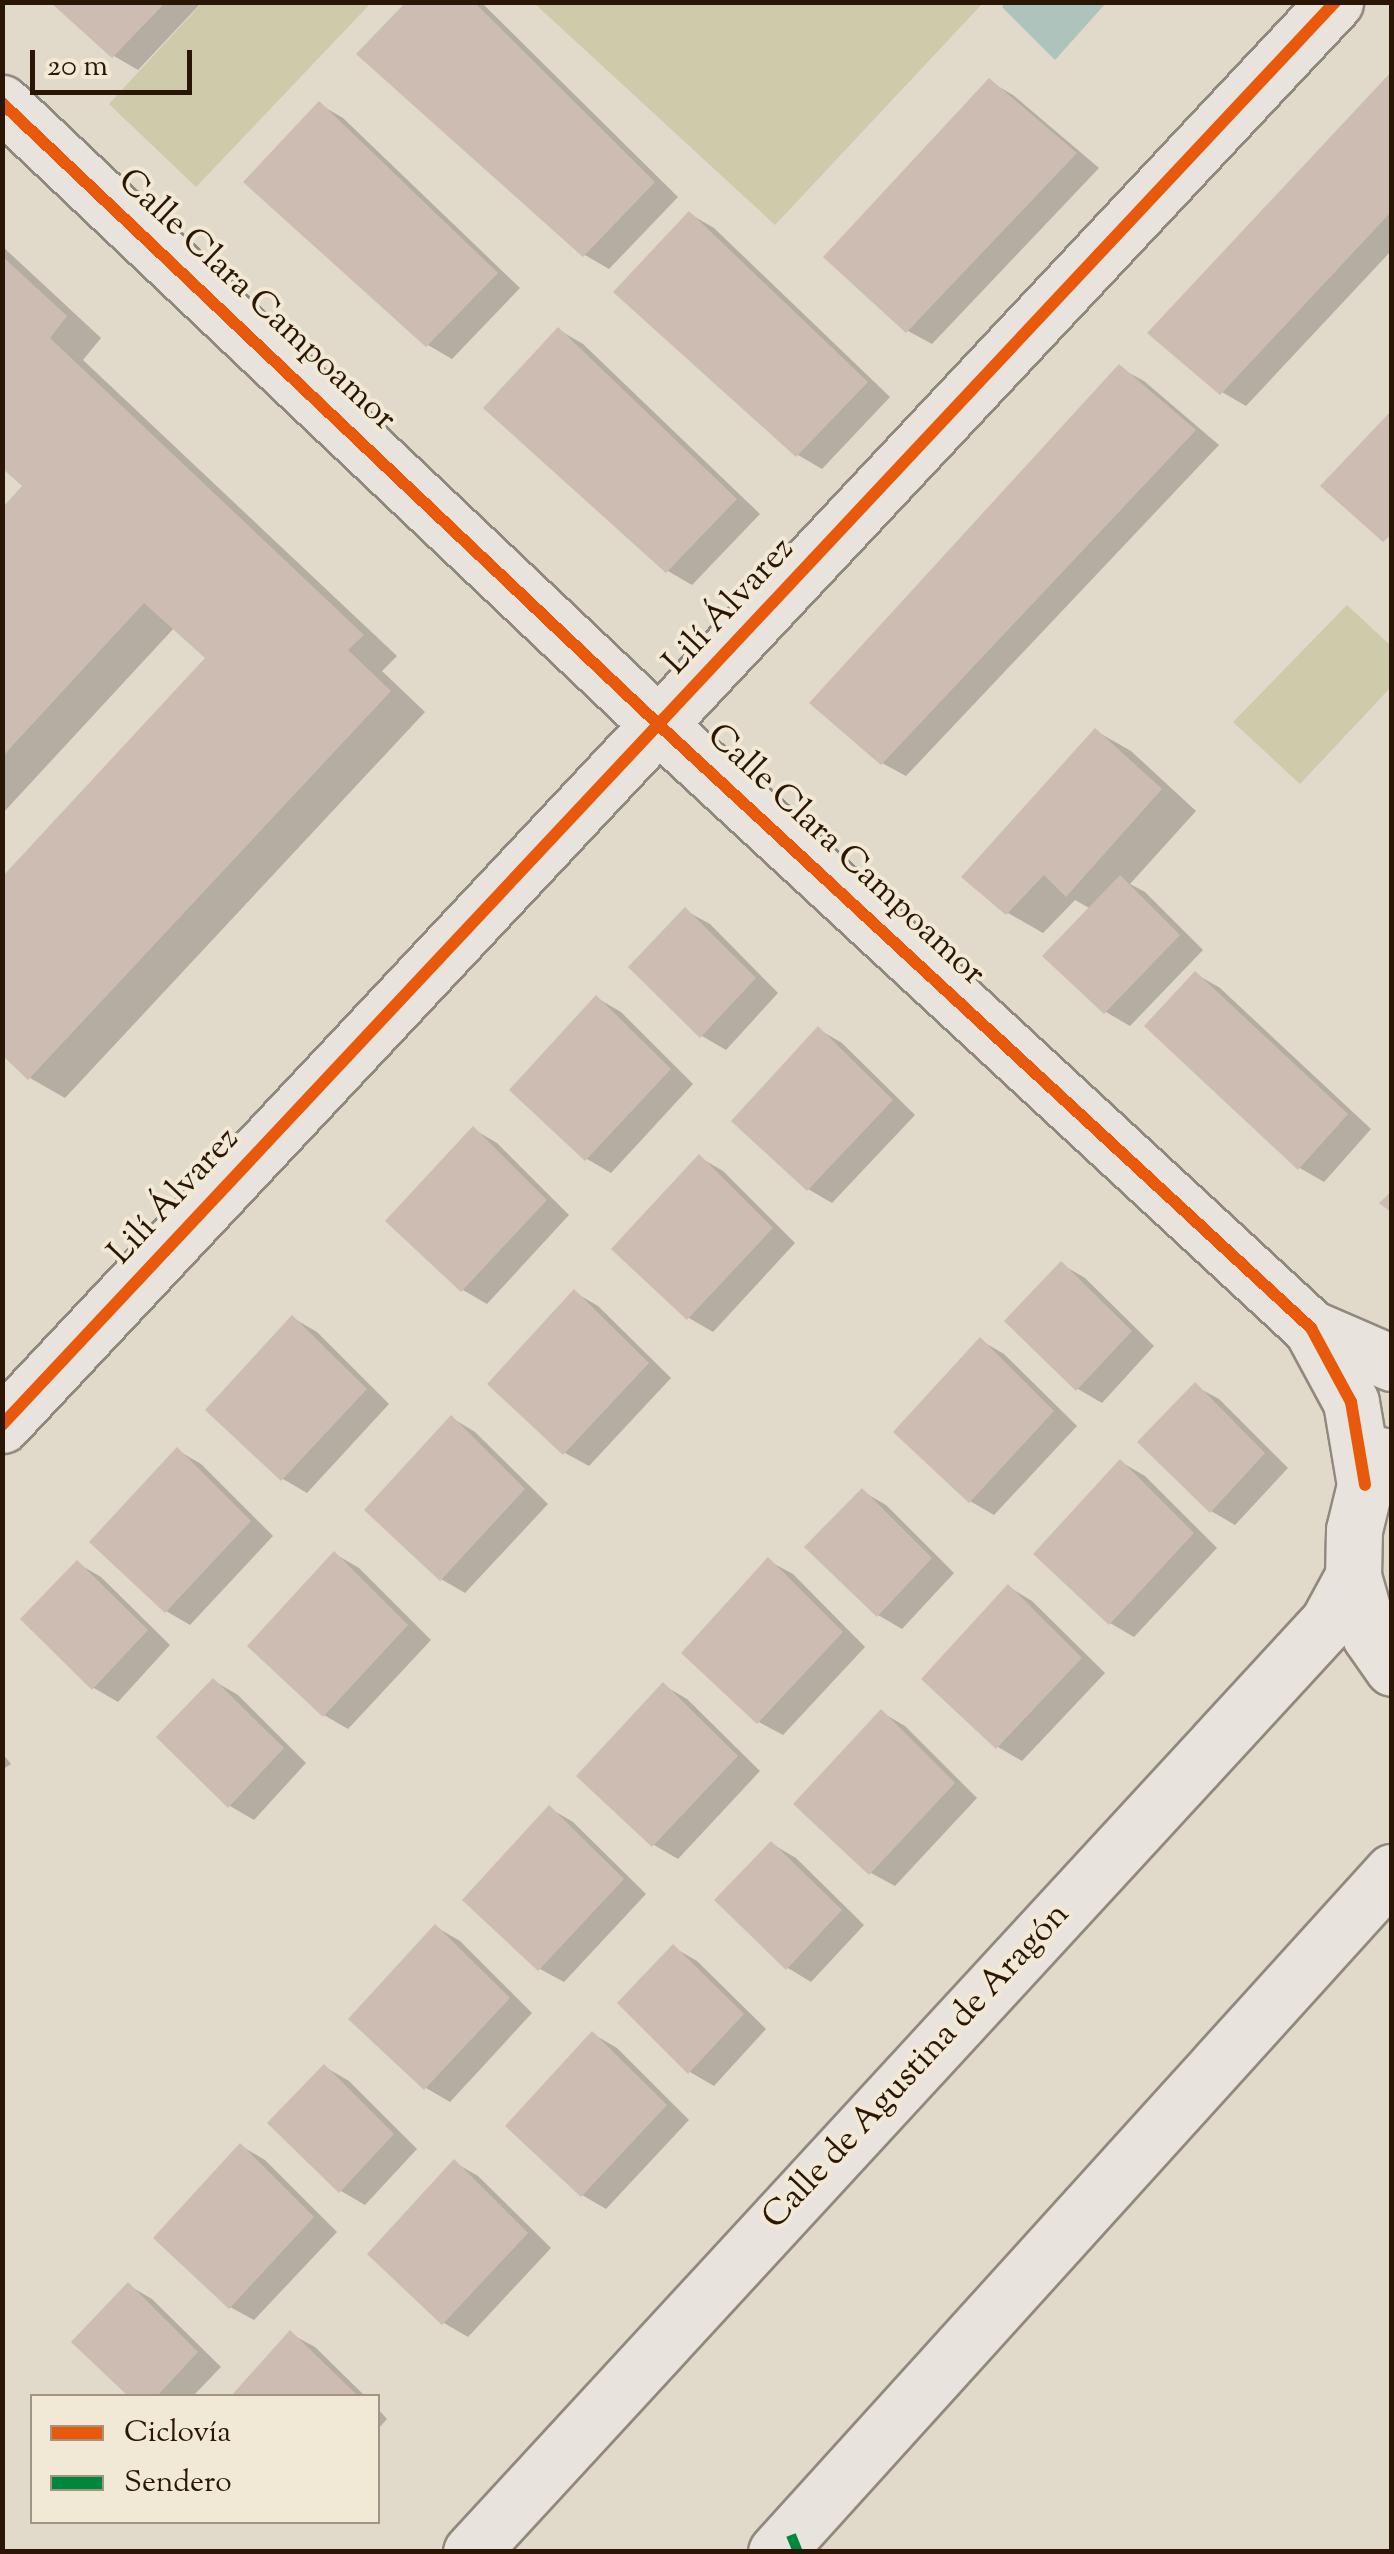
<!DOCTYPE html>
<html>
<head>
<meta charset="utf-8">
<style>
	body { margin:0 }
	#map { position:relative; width:1394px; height:2554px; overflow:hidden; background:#e1d9ca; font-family:"Sorts Mill Goudy",serif }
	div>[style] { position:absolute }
	.green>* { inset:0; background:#cdcba9 }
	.water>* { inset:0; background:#afc3bd }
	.shadow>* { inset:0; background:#0003 }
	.building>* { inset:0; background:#cdbcb2 }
	.roads { filter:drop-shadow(2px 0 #90897e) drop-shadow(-2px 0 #90897e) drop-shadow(0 2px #90897e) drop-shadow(0 -2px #90897e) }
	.minor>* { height:55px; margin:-27.5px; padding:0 27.5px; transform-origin:27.5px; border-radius:27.5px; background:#e8e3dc }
	.quiet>* { height:10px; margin-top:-5px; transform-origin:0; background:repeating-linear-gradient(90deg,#00873e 0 20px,transparent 0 30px) }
	.cycleway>* { height:12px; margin:-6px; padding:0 6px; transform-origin:6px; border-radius:6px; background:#e8590c }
	span { translate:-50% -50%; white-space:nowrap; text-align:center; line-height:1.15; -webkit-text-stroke:8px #f2e8d6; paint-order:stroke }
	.street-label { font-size:35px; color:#2a1604 }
	.frame { position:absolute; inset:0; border:5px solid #2a1604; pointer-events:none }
	.legend { position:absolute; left:30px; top:2394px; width:350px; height:130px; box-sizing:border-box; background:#f2e8d6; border:2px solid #a29482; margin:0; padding:12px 18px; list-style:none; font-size:30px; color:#2a1604 }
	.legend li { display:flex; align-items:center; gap:20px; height:50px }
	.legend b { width:50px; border:2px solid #a29482 }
	.scale { position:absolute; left:30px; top:50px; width:162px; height:45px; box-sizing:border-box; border:5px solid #2a1604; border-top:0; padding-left:12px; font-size:30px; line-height:35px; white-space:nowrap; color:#2a1604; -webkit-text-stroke:8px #f2e8d6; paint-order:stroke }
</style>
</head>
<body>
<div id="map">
	<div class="green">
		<div style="clip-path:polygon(202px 3px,371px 3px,196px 187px,109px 104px)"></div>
		<div style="clip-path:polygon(534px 3px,983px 3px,775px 225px)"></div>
		<div style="clip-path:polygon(1347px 605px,1391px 646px,1391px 687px,1300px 784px,1233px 722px)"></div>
	</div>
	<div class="water">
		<div style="clip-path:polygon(1005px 3px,1106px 2px,1106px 3px,1055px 60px,1002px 7px)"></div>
	</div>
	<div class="shadow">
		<div style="clip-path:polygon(53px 2px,202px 2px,138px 70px,114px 56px)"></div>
		<div style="clip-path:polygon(409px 2px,481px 2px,678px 197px,609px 269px,585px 255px)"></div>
		<div style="clip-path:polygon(1392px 74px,1392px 250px,1246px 406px,1222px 392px)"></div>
		<div style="clip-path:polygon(989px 81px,1013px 95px,1099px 168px,932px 344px,908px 331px)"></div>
		<div style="clip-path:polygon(319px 104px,343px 118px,520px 288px,452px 359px,428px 345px,246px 182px)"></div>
		<div style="clip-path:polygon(690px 214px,714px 228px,890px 397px,822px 469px,798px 455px)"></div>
		<div style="clip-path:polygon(2px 246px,101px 338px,83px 360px,397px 656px,382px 671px,425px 712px,65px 1098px,30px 1078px,209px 658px,175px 627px,2px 814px,2px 512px,26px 486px,2px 465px)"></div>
		<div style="clip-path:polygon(559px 330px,583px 344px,760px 514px,692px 585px,668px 571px)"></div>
		<div style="clip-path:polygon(1120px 368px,1144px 381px,1219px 445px,906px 776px,882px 763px)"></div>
		<div style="clip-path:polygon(1096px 731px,1131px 751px,1196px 811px,1130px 884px,1145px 892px,1203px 950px,1130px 1026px,1106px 1012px,1091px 909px,1075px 900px,1043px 933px,1008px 913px)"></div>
		<div style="clip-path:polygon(686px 911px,710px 924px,778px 993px,726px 1050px,702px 1036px)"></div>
		<div style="clip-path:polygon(1196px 974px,1220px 988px,1371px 1129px,1324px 1182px,1300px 1168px)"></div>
		<div style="clip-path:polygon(597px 998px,621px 1012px,693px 1084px,611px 1173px,587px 1159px)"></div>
		<div style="clip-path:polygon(818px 1029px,842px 1043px,915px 1115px,832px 1203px,808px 1189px)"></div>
		<div style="clip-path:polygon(473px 1129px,497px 1143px,569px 1215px,487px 1304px,463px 1290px)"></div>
		<div style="clip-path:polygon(699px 1157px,723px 1171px,795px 1243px,713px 1332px,689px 1318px)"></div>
		<div style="clip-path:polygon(1061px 1264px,1085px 1278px,1154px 1346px,1102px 1403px,1078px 1389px)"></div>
		<div style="clip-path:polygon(574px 1292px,598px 1306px,671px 1378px,589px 1466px,565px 1453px)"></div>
		<div style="clip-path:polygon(293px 1318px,317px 1332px,389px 1404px,307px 1493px,283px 1479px)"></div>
		<div style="clip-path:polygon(980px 1340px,1004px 1354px,1077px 1426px,994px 1515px,970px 1501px)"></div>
		<div style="clip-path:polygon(1195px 1386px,1219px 1399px,1288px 1468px,1235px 1525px,1211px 1511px)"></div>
		<div style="clip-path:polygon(452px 1418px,475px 1432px,548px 1504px,465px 1593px,441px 1579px)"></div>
		<div style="clip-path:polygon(177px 1450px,201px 1464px,273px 1536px,190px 1625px,166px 1611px)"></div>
		<div style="clip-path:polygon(1121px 1462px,1145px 1476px,1217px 1548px,1134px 1637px,1110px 1623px)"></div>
		<div style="clip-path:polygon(862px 1491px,886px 1505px,954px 1573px,902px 1629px,878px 1615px)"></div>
		<div style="clip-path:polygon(335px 1554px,359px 1568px,431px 1640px,348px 1729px,324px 1715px)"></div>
		<div style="clip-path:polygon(769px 1561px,793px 1574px,865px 1647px,783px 1735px,759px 1722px)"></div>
		<div style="clip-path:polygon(77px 1563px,101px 1577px,170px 1645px,118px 1702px,94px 1688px)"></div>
		<div style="clip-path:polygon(1009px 1587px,1032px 1601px,1105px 1673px,1022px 1761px,998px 1747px,924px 1678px)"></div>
		<div style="clip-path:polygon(214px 1681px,238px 1695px,306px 1763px,254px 1820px,230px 1806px)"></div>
		<div style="clip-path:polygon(663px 1685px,687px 1699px,760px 1771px,678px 1859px,654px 1845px,579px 1776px)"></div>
		<div style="clip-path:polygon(881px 1712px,905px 1726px,977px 1798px,895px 1886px,871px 1873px)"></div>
		<div style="clip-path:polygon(2px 1753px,11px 1764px,2px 1770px)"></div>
		<div style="clip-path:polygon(549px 1808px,573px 1822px,646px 1894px,564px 1982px,540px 1969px)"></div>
		<div style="clip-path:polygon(772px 1844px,796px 1858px,864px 1925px,811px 1982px,788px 1968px)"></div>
		<div style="clip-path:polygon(436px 1927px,460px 1941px,532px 2013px,450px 2102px,426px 2088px)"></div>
		<div style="clip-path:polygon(673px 1947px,697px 1961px,766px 2029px,714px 2086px,690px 2072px)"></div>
		<div style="clip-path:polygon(593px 2034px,617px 2048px,689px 2120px,606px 2209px,582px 2195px)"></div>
		<div style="clip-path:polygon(325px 2067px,349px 2081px,417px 2149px,365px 2205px,341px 2191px)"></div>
		<div style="clip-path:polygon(241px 2146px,265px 2160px,337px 2232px,254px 2320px,230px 2307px)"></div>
		<div style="clip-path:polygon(454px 2162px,478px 2176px,551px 2248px,468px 2337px,444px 2323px,370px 2254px)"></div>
		<div style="clip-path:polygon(128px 2285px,152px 2299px,221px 2367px,193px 2396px,131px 2396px,74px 2342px)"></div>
		<div style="clip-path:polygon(291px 2334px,315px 2347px,365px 2396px,233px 2396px)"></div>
		<div style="clip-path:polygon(378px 2409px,387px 2419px,378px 2429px)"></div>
	</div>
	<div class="building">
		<div style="clip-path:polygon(50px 2px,166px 2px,112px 58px)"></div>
		<div style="clip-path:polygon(406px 2px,474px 2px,655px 182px,583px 257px,356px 54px)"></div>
		<div style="clip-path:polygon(1392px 71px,1392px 211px,1220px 395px,1147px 333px)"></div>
		<div style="clip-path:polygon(989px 78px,1077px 153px,906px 333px,823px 257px)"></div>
		<div style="clip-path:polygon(319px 101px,498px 273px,426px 347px,243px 182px)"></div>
		<div style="clip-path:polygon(689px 211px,868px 382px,796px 457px,613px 292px)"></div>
		<div style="clip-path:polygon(2px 256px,67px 316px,50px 338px,364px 635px,348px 650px,391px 691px,28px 1080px,2px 1055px,2px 877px,205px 658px,144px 603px,2px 757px,2px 508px,22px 486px,2px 468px)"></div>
		<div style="clip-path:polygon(558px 327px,737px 499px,666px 573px,483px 408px)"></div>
		<div style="clip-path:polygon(1119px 364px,1196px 430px,881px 765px,809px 703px)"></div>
		<div style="clip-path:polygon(1392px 410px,1392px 534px,1383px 542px,1320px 486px)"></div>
		<div style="clip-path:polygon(1095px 728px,1162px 789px,1066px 897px,1044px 875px,1006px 915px,961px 877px)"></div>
		<div style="clip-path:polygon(1120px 875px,1180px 935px,1104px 1014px,1042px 956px)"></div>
		<div style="clip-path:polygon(685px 907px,756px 978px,700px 1038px,628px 967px)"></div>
		<div style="clip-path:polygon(1195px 971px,1348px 1114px,1298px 1170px,1144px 1026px)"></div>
		<div style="clip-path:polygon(596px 995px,671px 1069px,585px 1161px,509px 1090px)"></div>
		<div style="clip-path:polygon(818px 1026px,893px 1100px,807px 1191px,731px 1121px)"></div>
		<div style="clip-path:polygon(473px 1126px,547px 1200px,461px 1292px,385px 1221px)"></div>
		<div style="clip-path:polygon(699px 1154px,773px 1228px,687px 1320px,611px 1249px)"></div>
		<div style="clip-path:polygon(1392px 1191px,1392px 1213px,1379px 1203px)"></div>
		<div style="clip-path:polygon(1061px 1261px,1132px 1331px,1076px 1391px,1004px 1321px)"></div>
		<div style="clip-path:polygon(574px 1289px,649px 1363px,563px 1455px,487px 1384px)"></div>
		<div style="clip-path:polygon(292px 1315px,367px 1389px,281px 1481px,205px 1410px)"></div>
		<div style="clip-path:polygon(980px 1337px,1054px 1411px,969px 1503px,893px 1432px)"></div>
		<div style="clip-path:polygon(1195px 1382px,1265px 1453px,1210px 1513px,1137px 1442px)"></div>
		<div style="clip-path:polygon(451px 1415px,525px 1489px,440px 1581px,364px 1510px)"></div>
		<div style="clip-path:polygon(177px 1447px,251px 1521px,165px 1613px,89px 1542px)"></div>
		<div style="clip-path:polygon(1120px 1459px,1194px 1533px,1109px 1625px,1033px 1554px)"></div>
		<div style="clip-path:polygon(862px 1488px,932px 1558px,877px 1617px,804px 1547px)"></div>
		<div style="clip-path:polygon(334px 1551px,408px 1625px,323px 1717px,247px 1646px)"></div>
		<div style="clip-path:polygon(768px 1557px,843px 1632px,757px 1724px,681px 1653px)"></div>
		<div style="clip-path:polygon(77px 1560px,148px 1630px,92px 1690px,20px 1619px)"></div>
		<div style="clip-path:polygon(1008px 1584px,1082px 1658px,996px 1749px,921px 1679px)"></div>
		<div style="clip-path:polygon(213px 1678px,284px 1748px,228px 1808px,156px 1737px)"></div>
		<div style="clip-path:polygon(663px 1682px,738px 1756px,652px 1847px,576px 1776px)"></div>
		<div style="clip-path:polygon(881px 1709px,955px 1783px,869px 1875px,793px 1804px)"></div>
		<div style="clip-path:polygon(549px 1805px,624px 1879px,538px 1971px,462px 1900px)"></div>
		<div style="clip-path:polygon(771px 1841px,842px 1910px,786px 1970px,714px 1900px)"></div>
		<div style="clip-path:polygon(435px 1924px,510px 1998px,424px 2090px,348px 2019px)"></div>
		<div style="clip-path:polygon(673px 1944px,744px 2014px,688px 2074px,617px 2003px)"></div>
		<div style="clip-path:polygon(592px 2031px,667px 2105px,581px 2197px,505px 2126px)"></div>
		<div style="clip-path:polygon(324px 2064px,394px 2134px,339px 2193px,267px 2123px)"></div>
		<div style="clip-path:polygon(240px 2143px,314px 2217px,229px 2309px,153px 2238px)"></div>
		<div style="clip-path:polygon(454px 2159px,528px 2233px,442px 2325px,367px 2254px)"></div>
		<div style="clip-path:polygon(128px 2282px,198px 2352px,157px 2396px,128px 2396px,71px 2342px)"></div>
		<div style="clip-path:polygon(290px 2330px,358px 2396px,231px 2396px)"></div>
	</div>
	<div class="roads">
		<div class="minor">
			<div style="left:2px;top:103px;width:906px;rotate:43.43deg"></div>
			<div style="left:660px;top:726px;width:887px;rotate:42.76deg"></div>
			<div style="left:1311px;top:1328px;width:84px;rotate:61.6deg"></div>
			<div style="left:1351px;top:1402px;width:84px;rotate:80.4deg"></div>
			<div style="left:1311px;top:1328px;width:88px;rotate:23.4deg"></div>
			<div style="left:2px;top:1425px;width:1950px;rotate:-46.87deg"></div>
			<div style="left:1381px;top:1455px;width:34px;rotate:118deg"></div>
			<div style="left:1365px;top:1485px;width:46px;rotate:103.7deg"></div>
			<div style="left:1354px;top:1530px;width:46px;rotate:91.2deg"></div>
			<div style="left:1353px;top:1576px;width:62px;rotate:74.2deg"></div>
			<div style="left:1370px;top:1636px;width:39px;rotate:55deg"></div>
			<div style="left:471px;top:2552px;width:1265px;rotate:-47.34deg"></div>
			<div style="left:1328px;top:1622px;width:52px;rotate:-61.5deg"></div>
			<div style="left:776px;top:2552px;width:918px;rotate:-47.83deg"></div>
		</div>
	</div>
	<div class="quiet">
		<div style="left:791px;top:2535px;width:18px;rotate:68deg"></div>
	</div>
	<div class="cycleway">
		<div style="left:2px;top:103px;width:906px;rotate:43.43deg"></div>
		<div style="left:660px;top:726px;width:887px;rotate:42.76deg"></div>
		<div style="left:1311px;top:1328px;width:84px;rotate:61.6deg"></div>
		<div style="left:1351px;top:1402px;width:84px;rotate:80.4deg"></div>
		<div style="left:2px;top:1425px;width:1950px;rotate:-46.87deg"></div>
	</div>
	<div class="street-label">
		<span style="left:256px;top:301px;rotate:43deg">Calle Clara Campoamor</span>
		<span style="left:730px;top:607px;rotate:-47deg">Lilí Álvarez</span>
		<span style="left:845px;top:856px;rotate:43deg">Calle Clara Campoamor</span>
		<span style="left:175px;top:1197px;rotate:-47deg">Lilí Álvarez</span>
		<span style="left:917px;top:2067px;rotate:-47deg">Calle de Agustina de Aragón</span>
	</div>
	<div class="frame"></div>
	<ul class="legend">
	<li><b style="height:12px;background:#e8590c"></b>Ciclovía</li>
	<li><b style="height:12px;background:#00873e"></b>Sendero</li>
	</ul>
	<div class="scale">20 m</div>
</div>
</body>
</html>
